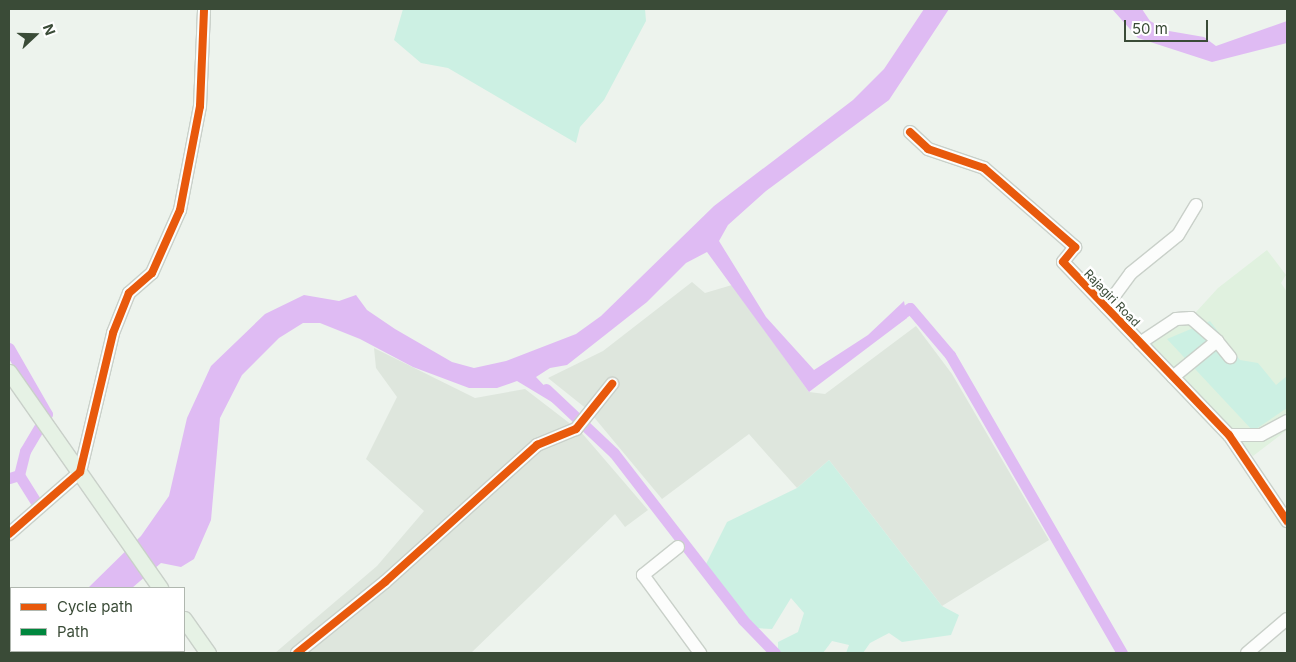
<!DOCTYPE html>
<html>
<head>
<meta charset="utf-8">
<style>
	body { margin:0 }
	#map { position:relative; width:1296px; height:662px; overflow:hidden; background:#edf3ed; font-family:Inter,sans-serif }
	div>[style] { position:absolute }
	.industrial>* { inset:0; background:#dee6dd }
	.education>* { inset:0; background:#e0f1df }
	.green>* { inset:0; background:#ccf0e3 }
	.water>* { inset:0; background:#dfbbf3 }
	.canal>* { height:11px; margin:-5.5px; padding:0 5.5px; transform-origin:5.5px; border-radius:5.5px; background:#dfbbf3 }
	.roads { filter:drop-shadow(1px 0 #c9d0c9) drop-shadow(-1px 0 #c9d0c9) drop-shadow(0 1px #c9d0c9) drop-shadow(0 -1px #c9d0c9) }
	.minor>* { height:12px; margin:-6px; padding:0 6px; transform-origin:6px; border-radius:6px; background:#fcfdfc }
	.major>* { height:15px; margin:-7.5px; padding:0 7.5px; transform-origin:7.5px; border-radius:7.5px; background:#e6f2e5 }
	.quiet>* { height:6px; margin-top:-3px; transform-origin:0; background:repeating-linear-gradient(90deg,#00873e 0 12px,transparent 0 18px) }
	.cycleway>* { height:8px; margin:-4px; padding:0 4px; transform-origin:4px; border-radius:4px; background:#e8590c }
	span { translate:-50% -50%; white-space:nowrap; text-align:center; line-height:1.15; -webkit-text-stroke:5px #fff; paint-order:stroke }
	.street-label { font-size:12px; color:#3a4b37 }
	.frame { position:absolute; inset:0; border:10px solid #3a4b37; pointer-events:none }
	.legend { position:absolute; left:10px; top:587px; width:175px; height:65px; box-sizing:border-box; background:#fff; border:1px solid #b0b7af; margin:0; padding:6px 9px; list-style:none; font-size:15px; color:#3a4b37 }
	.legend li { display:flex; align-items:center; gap:10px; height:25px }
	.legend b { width:25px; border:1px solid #b0b7af }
	.north { position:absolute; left:10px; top:10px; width:50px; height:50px; -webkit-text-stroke:4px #fff; paint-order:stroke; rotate:69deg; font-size:14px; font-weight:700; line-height:20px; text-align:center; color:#3a4b37 }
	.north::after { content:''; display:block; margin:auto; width:18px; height:22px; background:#3a4b37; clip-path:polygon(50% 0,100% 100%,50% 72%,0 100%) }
	.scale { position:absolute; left:1124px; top:20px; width:84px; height:22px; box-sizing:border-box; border:2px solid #3a4b37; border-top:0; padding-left:6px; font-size:15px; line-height:18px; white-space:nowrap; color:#3a4b37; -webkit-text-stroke:4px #fff; paint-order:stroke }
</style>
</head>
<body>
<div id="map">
	<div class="industrial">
		<div style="clip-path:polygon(692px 282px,705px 293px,732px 285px,809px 392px,825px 394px,916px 326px,952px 374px,1049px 540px,942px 606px,829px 460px,797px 488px,749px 434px,662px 499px,588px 410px,548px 378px,603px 351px)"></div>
		<div style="clip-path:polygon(374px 348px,475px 398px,525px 389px,581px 432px,648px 510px,625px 527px,615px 514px,471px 653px,275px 653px,377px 566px,424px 511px,366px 459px,397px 397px,376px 368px)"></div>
	</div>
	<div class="education">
		<div style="clip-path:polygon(1267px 250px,1286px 275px,1281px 283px,1287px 292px,1287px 430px,1253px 456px,1140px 338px,1166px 320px,1196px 312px,1218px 288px)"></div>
	</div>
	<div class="green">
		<div style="clip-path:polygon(403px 9px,645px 9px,646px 21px,604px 100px,580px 127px,576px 143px,448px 68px,421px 63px,394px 40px)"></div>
		<div style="clip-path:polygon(1210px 321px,1240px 360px,1258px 363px,1276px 385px,1287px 376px,1287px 408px,1253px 431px,1167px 339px)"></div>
		<div style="clip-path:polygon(829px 460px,942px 606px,959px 615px,951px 635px,902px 642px,889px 633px,870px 643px,863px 653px,846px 653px,849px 645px,832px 641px,823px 653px,778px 653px,778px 642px,798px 632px,804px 613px,791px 598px,772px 629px,755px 628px,712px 574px,706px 564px,727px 522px,797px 488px)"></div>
	</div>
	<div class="water">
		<div style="clip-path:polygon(924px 9px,949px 9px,889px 100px,766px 191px,728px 225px,719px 241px,766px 317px,814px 370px,868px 335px,904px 301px,907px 318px,809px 392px,707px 252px,686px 263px,647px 302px,567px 365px,550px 368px,536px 377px,570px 413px,517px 381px,497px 388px,469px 388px,413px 367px,360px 339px,320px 323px,303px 323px,279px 338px,242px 375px,220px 418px,211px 520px,194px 559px,181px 567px,161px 563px,132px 588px,88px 588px,141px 536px,169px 496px,187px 418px,211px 366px,265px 314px,304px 295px,339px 301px,356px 295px,367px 310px,395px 329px,452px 362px,474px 368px,506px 361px,576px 334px,601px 316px,714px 206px,853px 100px,884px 69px)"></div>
		<div style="clip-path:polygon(1112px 9px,1142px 9px,1150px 21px,1169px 31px,1204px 37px,1216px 46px,1287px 21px,1287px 43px,1212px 62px,1138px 38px)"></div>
	</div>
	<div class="canal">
		<div style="left:896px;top:318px;width:17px;rotate:-36deg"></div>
		<div style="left:910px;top:308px;width:62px;rotate:49.6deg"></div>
		<div style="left:950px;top:355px;width:344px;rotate:60deg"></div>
		<div style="left:9px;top:348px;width:76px;rotate:60.1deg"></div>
		<div style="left:47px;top:414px;width:43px;rotate:120.7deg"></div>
		<div style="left:25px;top:451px;width:25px;rotate:104deg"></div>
		<div style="left:19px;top:475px;width:10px;rotate:163deg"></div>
		<div style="left:546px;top:389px;width:93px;rotate:43.3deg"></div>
		<div style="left:614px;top:453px;width:211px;rotate:52.3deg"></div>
		<div style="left:743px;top:620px;width:46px;rotate:45.9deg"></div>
		<div style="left:19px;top:475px;width:31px;rotate:58deg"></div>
	</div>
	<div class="roads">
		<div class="minor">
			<div style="left:910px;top:132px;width:25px;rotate:43deg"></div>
			<div style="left:928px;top:149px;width:59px;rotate:18.7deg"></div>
			<div style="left:984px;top:168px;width:121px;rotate:41deg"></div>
			<div style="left:1075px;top:247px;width:19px;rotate:129deg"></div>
			<div style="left:1063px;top:262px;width:240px;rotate:46.2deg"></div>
			<div style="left:1229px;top:435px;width:104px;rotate:56deg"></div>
			<div style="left:1106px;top:307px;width:42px;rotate:-53.7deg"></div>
			<div style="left:1131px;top:273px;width:60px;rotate:-39deg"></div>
			<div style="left:1178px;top:235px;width:35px;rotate:-59deg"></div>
			<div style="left:1140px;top:343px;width:43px;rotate:-33.7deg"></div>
			<div style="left:1176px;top:319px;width:15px;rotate:-4deg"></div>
			<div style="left:1191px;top:318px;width:35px;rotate:41deg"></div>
			<div style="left:1173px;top:377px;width:57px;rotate:-39.3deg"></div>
			<div style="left:1217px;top:341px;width:21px;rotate:51deg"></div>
			<div style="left:1229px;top:435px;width:32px"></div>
			<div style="left:1261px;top:435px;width:30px;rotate:-28deg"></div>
			<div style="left:9px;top:534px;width:94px;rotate:-41.1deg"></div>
			<div style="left:80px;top:472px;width:143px;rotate:-76.6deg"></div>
			<div style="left:113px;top:333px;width:43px;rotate:-68.2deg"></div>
			<div style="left:129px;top:293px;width:30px;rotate:-41deg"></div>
			<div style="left:152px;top:273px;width:69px;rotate:-66deg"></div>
			<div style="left:180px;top:210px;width:106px;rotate:-79.1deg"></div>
			<div style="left:200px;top:106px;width:97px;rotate:-87.6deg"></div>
			<div style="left:678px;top:547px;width:45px;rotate:141.3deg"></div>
			<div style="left:643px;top:575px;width:97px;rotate:53.8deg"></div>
			<div style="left:153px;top:653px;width:2px;rotate:-63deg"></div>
			<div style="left:297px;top:653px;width:113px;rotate:-38.9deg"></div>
			<div style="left:385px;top:582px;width:205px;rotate:-42deg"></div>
			<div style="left:537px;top:445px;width:42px;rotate:-22.3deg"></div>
			<div style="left:576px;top:429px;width:58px;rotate:-51.3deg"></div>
			<div style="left:1247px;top:653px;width:52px;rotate:-40.4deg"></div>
		</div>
		<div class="major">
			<div style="left:9px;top:372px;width:264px;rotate:55deg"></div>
			<div style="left:184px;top:619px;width:42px;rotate:54.8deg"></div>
		</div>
	</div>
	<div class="quiet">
		<div style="left:153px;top:653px;width:2px;rotate:-63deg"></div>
	</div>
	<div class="cycleway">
		<div style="left:910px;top:132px;width:25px;rotate:43deg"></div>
		<div style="left:928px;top:149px;width:59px;rotate:18.7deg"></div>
		<div style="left:984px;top:168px;width:121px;rotate:41deg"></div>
		<div style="left:1075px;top:247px;width:19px;rotate:129deg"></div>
		<div style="left:1063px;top:262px;width:240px;rotate:46.2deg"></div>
		<div style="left:1229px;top:435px;width:104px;rotate:56deg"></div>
		<div style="left:9px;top:534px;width:94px;rotate:-41.1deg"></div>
		<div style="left:80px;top:472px;width:143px;rotate:-76.6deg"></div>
		<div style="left:113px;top:333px;width:43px;rotate:-68.2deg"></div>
		<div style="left:129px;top:293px;width:30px;rotate:-41deg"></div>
		<div style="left:152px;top:273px;width:69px;rotate:-66deg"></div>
		<div style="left:180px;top:210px;width:106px;rotate:-79.1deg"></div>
		<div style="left:200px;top:106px;width:97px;rotate:-87.6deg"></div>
		<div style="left:297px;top:653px;width:113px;rotate:-38.9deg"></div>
		<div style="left:385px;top:582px;width:205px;rotate:-42deg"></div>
		<div style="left:537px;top:445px;width:42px;rotate:-22.3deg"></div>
		<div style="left:576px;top:429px;width:58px;rotate:-51.3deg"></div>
	</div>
	<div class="street-label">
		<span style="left:1112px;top:298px;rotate:46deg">Rajagiri Road</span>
	</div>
	<div class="frame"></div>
	<ul class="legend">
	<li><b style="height:6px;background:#e8590c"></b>Cycle path</li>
	<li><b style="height:6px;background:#00873e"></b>Path</li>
	</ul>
	<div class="north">N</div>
	<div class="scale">50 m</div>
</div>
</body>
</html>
